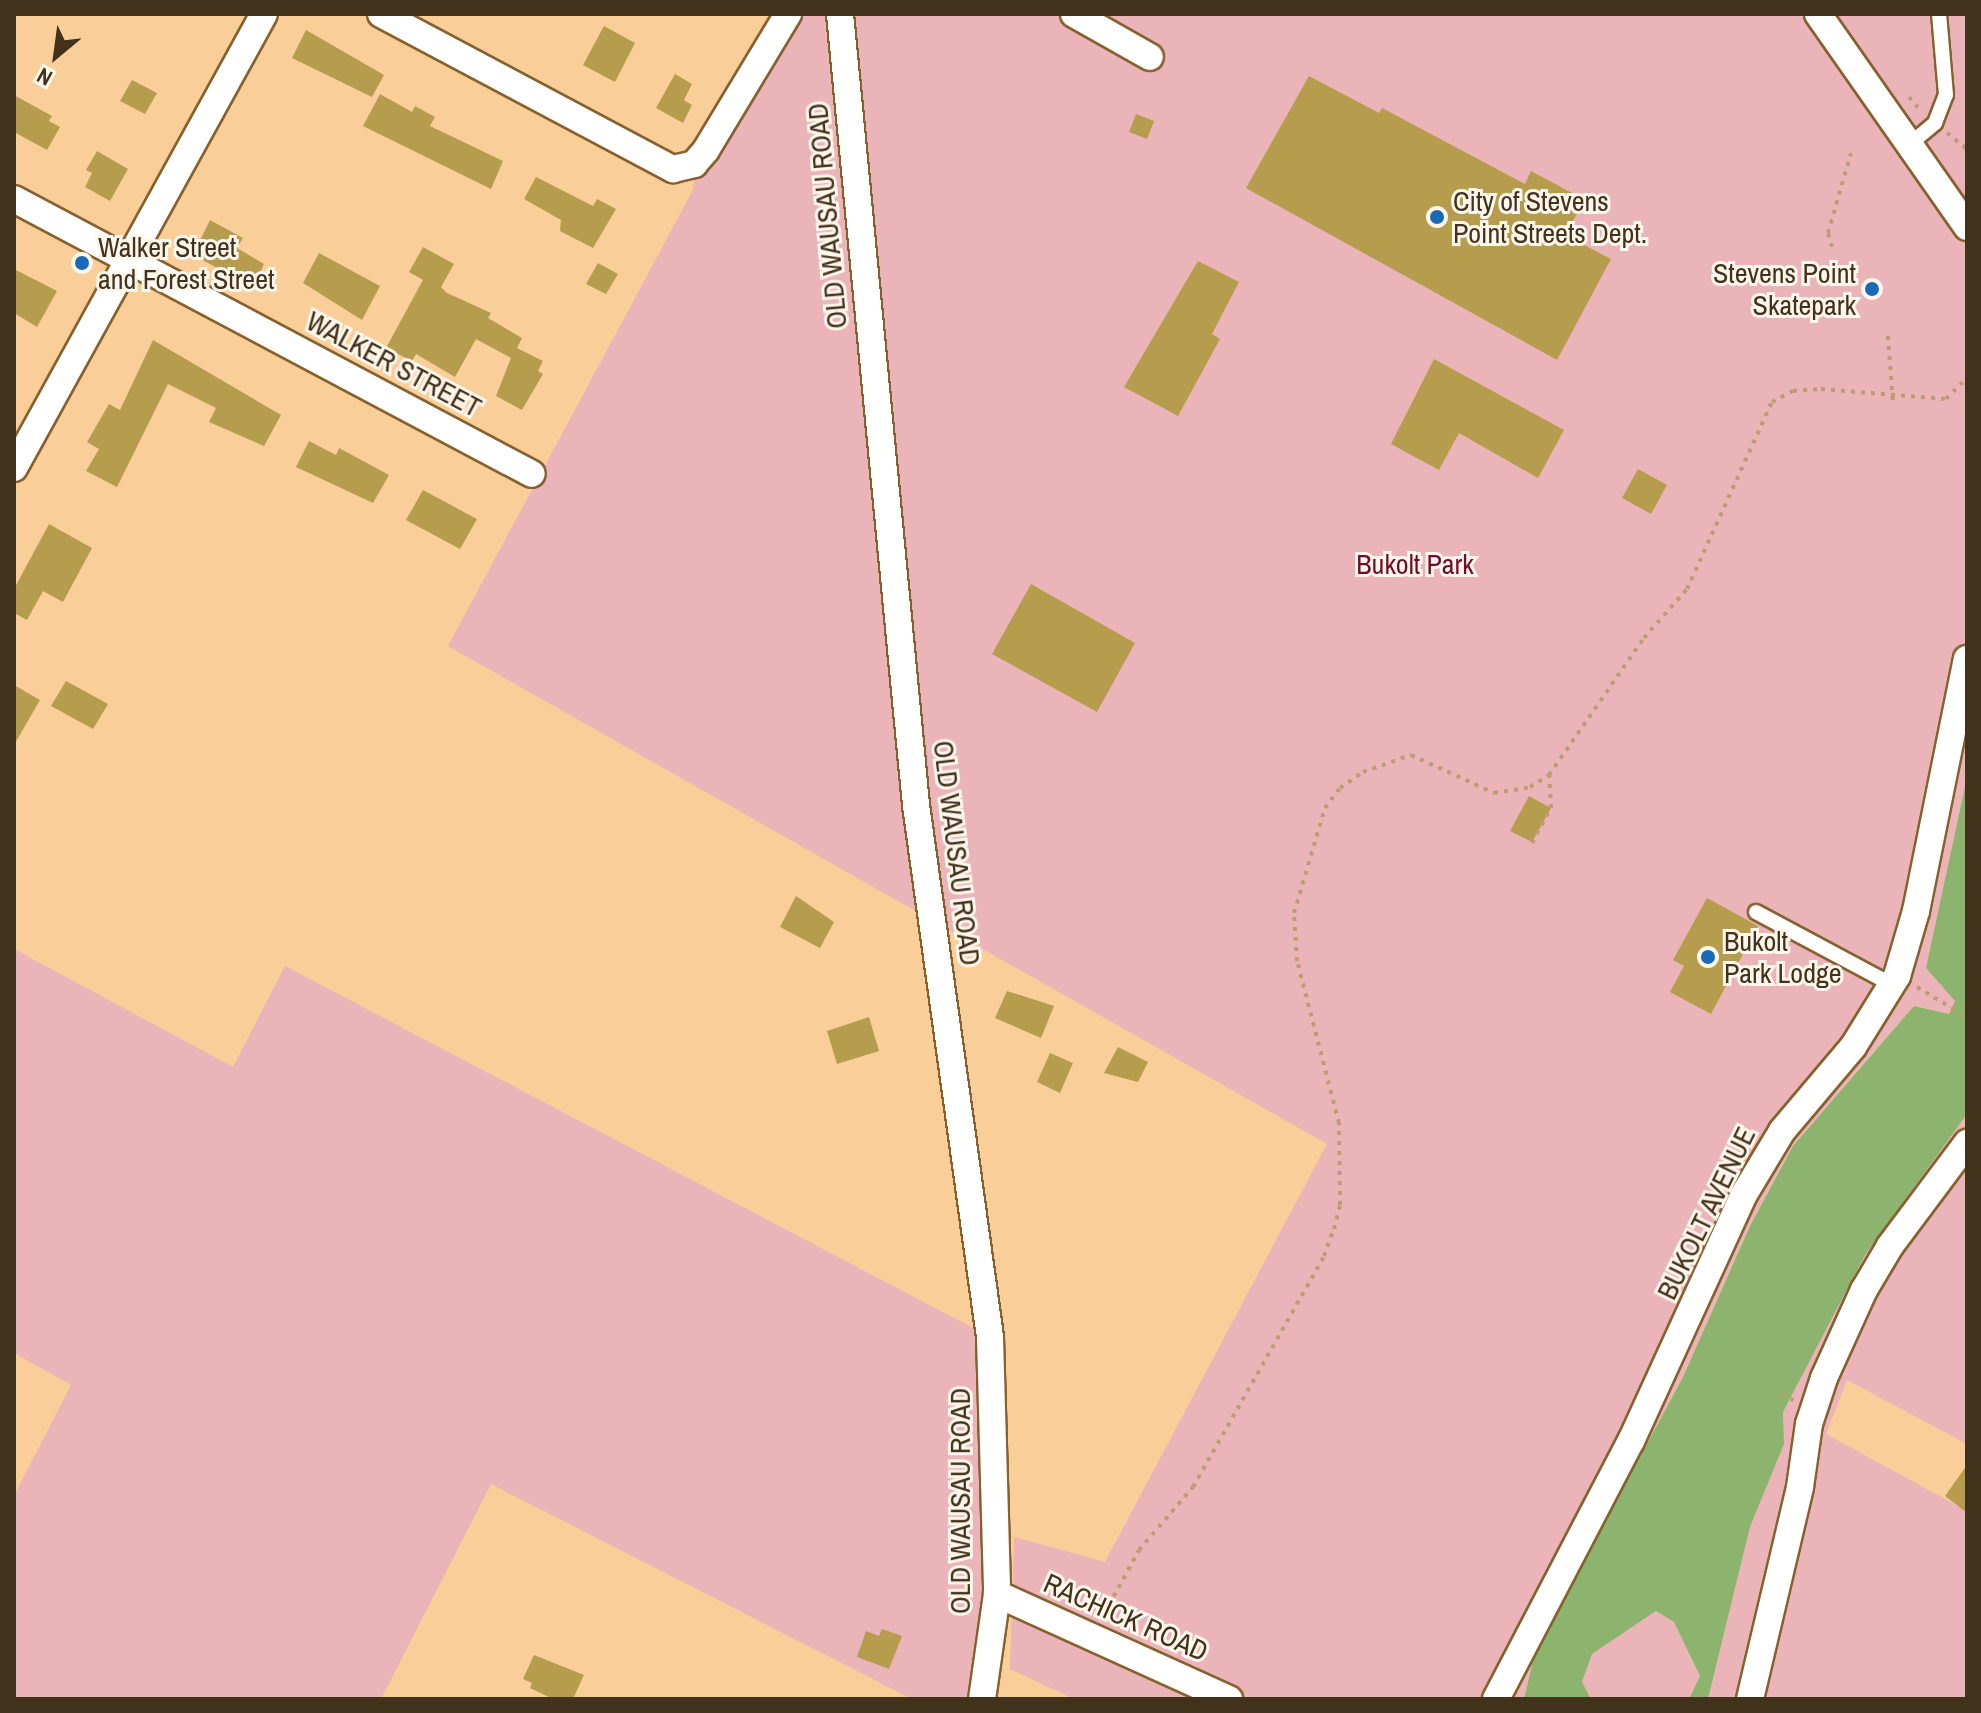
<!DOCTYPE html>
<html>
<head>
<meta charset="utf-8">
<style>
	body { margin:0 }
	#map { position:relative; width:1981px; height:1713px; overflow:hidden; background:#f9ce99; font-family:"Archivo Narrow",sans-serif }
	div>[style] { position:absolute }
	.green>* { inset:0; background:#eab4b9 }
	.water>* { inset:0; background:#8db46f }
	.building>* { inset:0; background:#b69d4d }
	.path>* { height:4px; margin-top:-2px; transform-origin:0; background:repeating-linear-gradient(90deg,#be9b70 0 4px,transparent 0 10px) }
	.roads { filter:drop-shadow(2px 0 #87612d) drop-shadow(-2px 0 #87612d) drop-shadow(0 2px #87612d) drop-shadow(0 -2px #87612d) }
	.lane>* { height:14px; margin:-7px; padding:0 7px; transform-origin:7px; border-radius:7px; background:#fff }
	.street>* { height:26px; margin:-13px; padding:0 13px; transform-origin:13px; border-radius:13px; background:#fff }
	.dots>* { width:22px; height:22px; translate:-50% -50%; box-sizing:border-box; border:4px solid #fff6ec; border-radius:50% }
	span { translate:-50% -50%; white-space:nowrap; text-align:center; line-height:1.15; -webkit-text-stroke:6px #fff6ec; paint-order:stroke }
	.poi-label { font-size:28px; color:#42311b }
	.left { translate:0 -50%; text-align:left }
	.right { translate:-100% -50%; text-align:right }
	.street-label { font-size:28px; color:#42311b }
	.park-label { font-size:28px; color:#720b29 }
	.frame { position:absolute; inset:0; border:16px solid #42311b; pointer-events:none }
	.north { position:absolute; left:16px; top:16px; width:80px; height:80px; -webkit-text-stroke:6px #fff6ec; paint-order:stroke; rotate:209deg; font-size:22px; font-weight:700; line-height:32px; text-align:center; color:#42311b }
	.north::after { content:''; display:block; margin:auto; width:28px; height:36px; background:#42311b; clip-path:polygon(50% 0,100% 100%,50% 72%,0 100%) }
</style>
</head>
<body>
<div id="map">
	<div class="green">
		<div style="clip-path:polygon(795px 14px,1967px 14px,1967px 777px,1926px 968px,1955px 1001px,1949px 1014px,1914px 1006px,1793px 1146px,1750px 1226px,1683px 1377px,1535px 1652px,1524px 1699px,1074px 1699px,1010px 1669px,1014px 1537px,1105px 1562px,1327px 1144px,448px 646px,693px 190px,694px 179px,726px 143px)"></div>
		<div style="clip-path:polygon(14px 949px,233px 1067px,285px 966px,990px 1337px,980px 1699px,912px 1699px,491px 1484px,381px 1699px,14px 1699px,14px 1496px,71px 1385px,14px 1353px)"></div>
		<div style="clip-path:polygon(1967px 1114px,1967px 1444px,1847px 1380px,1826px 1434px,1967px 1511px,1967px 1699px,1708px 1699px,1750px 1527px,1784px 1444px,1783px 1412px,1865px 1255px)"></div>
		<div style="clip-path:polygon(1656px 1611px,1674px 1622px,1700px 1676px,1689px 1699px,1591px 1699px,1582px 1682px,1592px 1654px)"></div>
	</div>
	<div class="water">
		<div style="clip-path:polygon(1967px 777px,1967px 1114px,1865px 1255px,1783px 1412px,1784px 1444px,1750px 1527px,1708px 1699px,1689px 1699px,1700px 1676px,1674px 1622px,1656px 1611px,1592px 1654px,1582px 1682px,1591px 1699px,1524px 1699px,1535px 1652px,1683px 1377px,1750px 1226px,1793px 1146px,1914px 1006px,1949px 1014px,1952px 1008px,1955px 1001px,1926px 968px)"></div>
	</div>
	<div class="building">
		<div style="clip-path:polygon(604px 26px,635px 43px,615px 82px,583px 65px)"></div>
		<div style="clip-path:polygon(306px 30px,384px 75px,372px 97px,292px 58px)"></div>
		<div style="clip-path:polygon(675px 74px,692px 84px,684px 100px,692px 105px,683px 123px,656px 108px)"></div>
		<div style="clip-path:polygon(1309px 76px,1379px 113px,1382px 108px,1525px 184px,1531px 171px,1585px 200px,1565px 235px,1611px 259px,1557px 360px,1246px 188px)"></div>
		<div style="clip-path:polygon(132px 80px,157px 93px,145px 114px,120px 101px)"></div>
		<div style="clip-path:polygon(380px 94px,412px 112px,415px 106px,435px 117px,430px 126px,503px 161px,491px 189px,363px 126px)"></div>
		<div style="clip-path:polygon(14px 95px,52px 116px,49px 121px,60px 127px,47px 150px,14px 132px)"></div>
		<div style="clip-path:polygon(1136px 114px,1154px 121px,1147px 139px,1129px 132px)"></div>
		<div style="clip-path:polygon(97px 151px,128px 169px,110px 201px,85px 187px,92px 173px,86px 170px)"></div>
		<div style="clip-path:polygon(536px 177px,593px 206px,597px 199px,616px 209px,593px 248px,560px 231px,561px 220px,524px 199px)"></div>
		<div style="clip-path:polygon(210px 220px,243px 238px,237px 248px,264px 264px,253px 287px,193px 255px)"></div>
		<div style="clip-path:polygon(423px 247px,454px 264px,441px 287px,447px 293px,491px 313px,488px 318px,522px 338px,517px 348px,543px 361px,538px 371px,543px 374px,522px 410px,496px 396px,511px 358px,476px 339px,455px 377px,416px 354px,412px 361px,386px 348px,423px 280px,409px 272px)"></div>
		<div style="clip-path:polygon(319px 253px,380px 286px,362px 320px,303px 283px)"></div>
		<div style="clip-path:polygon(1198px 261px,1239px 282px,1212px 334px,1220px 339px,1178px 416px,1124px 387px)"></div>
		<div style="clip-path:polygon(598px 263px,618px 274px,606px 294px,586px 284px)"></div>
		<div style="clip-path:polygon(14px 269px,57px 291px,37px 327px,14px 313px)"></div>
		<div style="clip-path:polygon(153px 340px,281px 415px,264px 446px,209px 422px,216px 408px,168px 384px,117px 487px,86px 471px,99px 449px,87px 442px,109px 404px,120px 410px)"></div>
		<div style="clip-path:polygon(1434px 359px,1564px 430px,1538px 478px,1459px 433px,1439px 470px,1391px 444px)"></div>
		<div style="clip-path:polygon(309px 441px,336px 455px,339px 448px,389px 475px,373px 503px,296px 467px)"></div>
		<div style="clip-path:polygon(1638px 469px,1667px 485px,1651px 514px,1622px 498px)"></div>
		<div style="clip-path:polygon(423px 490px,477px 519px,460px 549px,406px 520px)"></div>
		<div style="clip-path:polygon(49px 524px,92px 548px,63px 602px,43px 591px,27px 620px,14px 613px,14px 589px)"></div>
		<div style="clip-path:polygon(1031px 584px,1135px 643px,1097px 712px,992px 654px)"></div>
		<div style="clip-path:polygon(66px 681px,108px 704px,93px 729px,51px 706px)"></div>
		<div style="clip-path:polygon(14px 685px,40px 700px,14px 745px)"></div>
		<div style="clip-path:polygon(1529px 796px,1551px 808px,1532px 842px,1510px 831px)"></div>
		<div style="clip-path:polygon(796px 896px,834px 922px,820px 948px,780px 927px)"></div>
		<div style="clip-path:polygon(1707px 898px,1758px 926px,1711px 1014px,1670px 992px,1684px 966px,1673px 960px)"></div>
		<div style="clip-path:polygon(1007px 991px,1054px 1006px,1041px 1038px,995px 1018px)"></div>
		<div style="clip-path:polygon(869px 1017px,879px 1051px,837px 1064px,827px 1031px)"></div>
		<div style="clip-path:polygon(1118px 1047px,1148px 1062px,1138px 1082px,1104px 1073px)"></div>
		<div style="clip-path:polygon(1050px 1053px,1073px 1063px,1060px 1093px,1037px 1082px)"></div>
		<div style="clip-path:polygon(1967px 1465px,1967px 1513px,1945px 1496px)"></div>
		<div style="clip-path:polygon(882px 1629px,902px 1636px,889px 1669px,857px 1657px,866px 1631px,879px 1636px)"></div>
		<div style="clip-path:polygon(534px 1655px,584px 1675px,573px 1699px,553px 1699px,530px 1688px,532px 1683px,523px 1679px)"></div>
	</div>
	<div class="path">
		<div style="left:1909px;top:97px;width:20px;rotate:49deg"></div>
		<div style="left:1947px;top:133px;width:26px;rotate:39deg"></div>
		<div style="left:1832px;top:247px;width:15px;rotate:-106deg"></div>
		<div style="left:1828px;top:233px;width:83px;rotate:-74deg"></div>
		<div style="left:1888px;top:336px;width:68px;rotate:85.8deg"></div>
		<div style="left:1532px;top:843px;width:40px;rotate:-62deg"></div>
		<div style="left:1551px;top:808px;width:33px;rotate:-93deg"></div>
		<div style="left:1917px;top:987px;width:58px;rotate:31deg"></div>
		<div style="left:1782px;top:1394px;width:13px;rotate:29deg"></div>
		<div style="left:1104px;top:1614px;width:73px;rotate:-61.3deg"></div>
		<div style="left:1139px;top:1550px;width:83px;rotate:-49.4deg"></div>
		<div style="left:1193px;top:1487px;width:266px;rotate:-60.4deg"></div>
		<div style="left:1324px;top:1256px;width:29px;rotate:-70deg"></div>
		<div style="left:1334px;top:1229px;width:25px;rotate:-76deg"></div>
		<div style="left:1340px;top:1205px;width:82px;rotate:-90.7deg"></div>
		<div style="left:1339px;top:1123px;width:167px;rotate:-104.5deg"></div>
		<div style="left:1297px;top:961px;width:48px;rotate:-93.6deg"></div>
		<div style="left:1294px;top:913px;width:109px;rotate:-73.6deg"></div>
		<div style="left:1325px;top:808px;width:25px;rotate:-53deg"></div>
		<div style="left:1340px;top:788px;width:28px;rotate:-35deg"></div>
		<div style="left:1363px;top:772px;width:51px;rotate:-19.5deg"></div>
		<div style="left:1411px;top:755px;width:91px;rotate:24.6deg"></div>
		<div style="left:1494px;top:793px;width:36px;rotate:-9deg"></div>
		<div style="left:1530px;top:787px;width:22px;rotate:-32deg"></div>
		<div style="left:1549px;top:775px;width:167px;rotate:-55.3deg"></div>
		<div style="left:1644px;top:638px;width:65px;rotate:-48.7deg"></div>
		<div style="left:1687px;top:589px;width:205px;rotate:-65.6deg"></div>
		<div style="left:1772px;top:402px;width:24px;rotate:-28deg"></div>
		<div style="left:1793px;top:391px;width:28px;rotate:-4deg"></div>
		<div style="left:1821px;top:389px;width:125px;rotate:4.6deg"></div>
		<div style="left:1946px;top:399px;width:30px;rotate:-45deg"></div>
	</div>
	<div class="roads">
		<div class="lane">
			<div style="left:1910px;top:144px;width:33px;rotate:-40deg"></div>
			<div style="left:1935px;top:123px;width:30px;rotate:-69deg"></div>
			<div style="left:1946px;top:95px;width:81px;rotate:-94.9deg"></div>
			<div style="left:1756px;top:912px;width:155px;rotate:28.1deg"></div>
		</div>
		<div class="street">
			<div style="left:381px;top:14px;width:331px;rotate:28deg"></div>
			<div style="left:673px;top:169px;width:22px;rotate:-13deg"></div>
			<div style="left:694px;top:164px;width:18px;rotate:-49deg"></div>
			<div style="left:706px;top:150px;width:159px;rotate:-58.9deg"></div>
			<div style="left:840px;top:14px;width:795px;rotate:84.51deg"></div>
			<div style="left:916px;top:805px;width:537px;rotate:82.08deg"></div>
			<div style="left:990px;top:1337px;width:257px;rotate:88.4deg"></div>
			<div style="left:997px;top:1594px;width:106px;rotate:98.1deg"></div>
			<div style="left:1074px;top:14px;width:87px;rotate:29.5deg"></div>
			<div style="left:1818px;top:14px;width:260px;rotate:55deg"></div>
			<div style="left:14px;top:199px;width:586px;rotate:27.96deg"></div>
			<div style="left:14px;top:468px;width:518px;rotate:-61.16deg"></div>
			<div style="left:997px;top:1594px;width:255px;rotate:24.4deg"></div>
			<div style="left:1496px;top:1699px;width:291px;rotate:-62.4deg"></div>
			<div style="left:1631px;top:1441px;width:269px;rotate:-65.4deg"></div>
			<div style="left:1743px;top:1196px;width:76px;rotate:-59deg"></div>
			<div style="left:1782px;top:1131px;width:110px;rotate:-49.8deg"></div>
			<div style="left:1853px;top:1047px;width:84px;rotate:-58.2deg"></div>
			<div style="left:1897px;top:976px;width:68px;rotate:-73.7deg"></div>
			<div style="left:1916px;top:911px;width:257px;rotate:-78.6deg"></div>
			<div style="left:1750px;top:1699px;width:218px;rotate:-76.7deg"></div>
			<div style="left:1800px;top:1487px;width:64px;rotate:-81.9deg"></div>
			<div style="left:1809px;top:1424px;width:48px;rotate:-71.9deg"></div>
			<div style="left:1824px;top:1378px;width:97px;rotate:-65.6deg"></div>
			<div style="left:1864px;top:1290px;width:51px;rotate:-59.4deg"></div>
			<div style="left:1890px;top:1246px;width:129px;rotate:-53.2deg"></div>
		</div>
	</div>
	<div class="dots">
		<div style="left:1437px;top:217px;background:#186ab8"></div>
		<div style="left:82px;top:263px;background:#186ab8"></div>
		<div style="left:1872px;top:289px;background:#186ab8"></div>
		<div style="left:1708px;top:957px;background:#186ab8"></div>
	</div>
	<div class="poi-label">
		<span class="left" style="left:1453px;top:217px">City of Stevens<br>Point Streets Dept.</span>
		<span class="left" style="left:98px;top:263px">Walker Street<br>and Forest Street</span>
		<span class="right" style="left:1856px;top:289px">Stevens Point<br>Skatepark</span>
		<span class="left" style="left:1724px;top:957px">Bukolt<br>Park Lodge</span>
	</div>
	<div class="street-label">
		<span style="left:827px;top:216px;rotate:-95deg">OLD WAUSAU ROAD</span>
		<span style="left:394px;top:364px;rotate:28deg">WALKER STREET</span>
		<span style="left:957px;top:853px;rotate:83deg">OLD WAUSAU ROAD</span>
		<span style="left:1706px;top:1213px;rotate:-64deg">BUKOLT AVENUE</span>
		<span style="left:960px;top:1501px;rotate:-90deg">OLD WAUSAU ROAD</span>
		<span style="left:1126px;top:1617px;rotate:24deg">RACHICK ROAD</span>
	</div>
	<div class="park-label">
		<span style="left:1415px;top:564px">Bukolt Park</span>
	</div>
	<div class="frame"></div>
	<div class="north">N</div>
</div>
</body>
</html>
